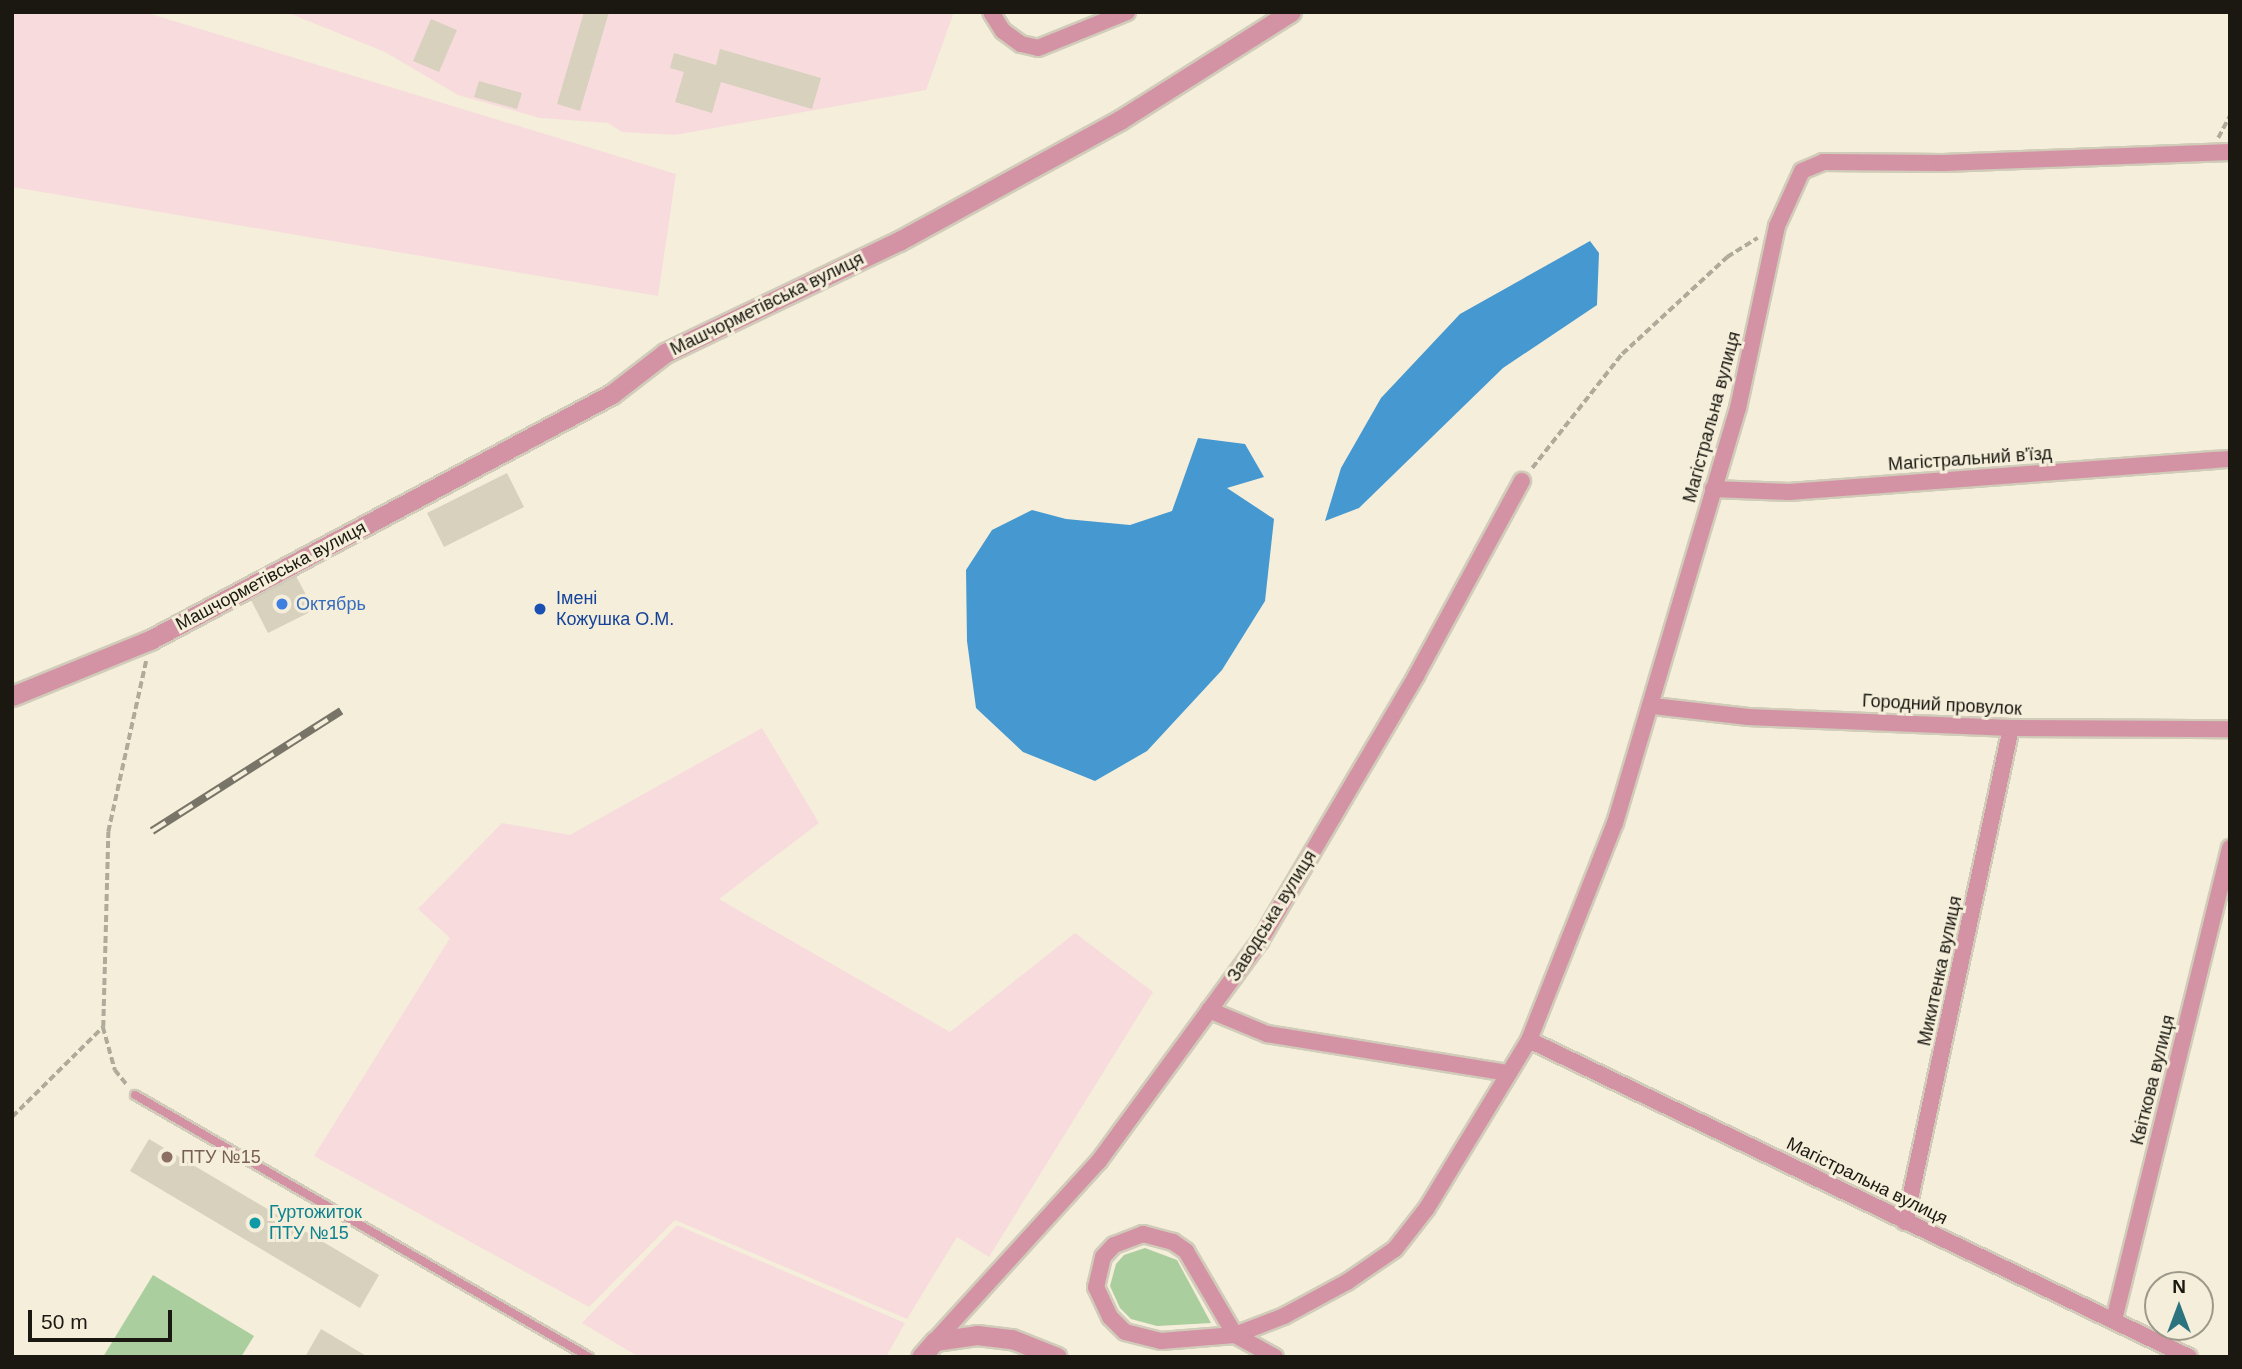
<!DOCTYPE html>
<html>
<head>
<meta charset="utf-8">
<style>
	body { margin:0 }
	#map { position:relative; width:2242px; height:1369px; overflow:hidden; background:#f4eeda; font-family:Arial,sans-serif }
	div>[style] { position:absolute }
	.industrial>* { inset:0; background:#f8dcdd }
	.green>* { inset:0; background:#aace9e }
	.water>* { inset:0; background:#4698d0 }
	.building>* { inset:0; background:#d7d1be }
	.path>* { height:3.5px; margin-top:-1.75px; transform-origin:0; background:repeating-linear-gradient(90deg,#afaa9a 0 7px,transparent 0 10.5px) }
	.roads { filter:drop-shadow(2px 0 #d1ccba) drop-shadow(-2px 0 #d1ccba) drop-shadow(0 2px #d1ccba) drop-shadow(0 -2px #d1ccba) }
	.service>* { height:8px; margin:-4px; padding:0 4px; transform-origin:4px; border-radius:4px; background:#d393a4 }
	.minor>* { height:16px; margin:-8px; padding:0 8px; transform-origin:8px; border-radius:8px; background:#d393a4 }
	.tertiary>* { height:19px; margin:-9.5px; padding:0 9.5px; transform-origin:9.5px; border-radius:9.5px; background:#d393a4 }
	.rail>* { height:8px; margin-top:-4px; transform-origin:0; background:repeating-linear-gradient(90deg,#f4eeda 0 16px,#787467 0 32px); box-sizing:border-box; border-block:2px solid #787467 }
	.dots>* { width:19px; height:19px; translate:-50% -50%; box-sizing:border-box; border:4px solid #f4eeda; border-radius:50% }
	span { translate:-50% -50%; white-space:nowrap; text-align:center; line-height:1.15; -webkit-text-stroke:6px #f4eeda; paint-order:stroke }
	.street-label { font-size:18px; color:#1a1811 }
	.transit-label { font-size:18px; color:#164399 }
	.left { translate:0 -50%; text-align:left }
	.shop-label { font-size:18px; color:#366cbe }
	.education-label { font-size:18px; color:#785e54 }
	.culture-label { font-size:18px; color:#0d838f }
	.frame { position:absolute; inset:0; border:14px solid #1a1811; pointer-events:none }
	.north { position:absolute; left:2144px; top:1271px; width:70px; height:70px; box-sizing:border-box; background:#f4eeda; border:2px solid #9d988a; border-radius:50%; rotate:0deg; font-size:19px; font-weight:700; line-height:28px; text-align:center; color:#1a1811 }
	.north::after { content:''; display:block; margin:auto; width:24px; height:32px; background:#2b737e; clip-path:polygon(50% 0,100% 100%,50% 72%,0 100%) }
	.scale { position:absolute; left:28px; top:1310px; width:144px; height:32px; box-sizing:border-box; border:4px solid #1a1811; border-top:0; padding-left:9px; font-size:21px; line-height:24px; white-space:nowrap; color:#1a1811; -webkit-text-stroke:5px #f4eeda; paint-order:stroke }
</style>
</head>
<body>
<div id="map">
	<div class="industrial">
		<div style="clip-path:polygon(12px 12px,144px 12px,676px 174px,658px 296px,12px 187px)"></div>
		<div style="clip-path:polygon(286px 12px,954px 12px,926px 90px,675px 135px,622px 132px,608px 123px,540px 118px,458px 95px,385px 52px)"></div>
		<div style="clip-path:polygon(762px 728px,819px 823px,719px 899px,950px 1032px,1075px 933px,1153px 992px,989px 1257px,957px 1237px,907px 1319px,675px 1220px,589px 1307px,314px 1156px,450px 938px,418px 909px,502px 823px,570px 835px)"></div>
		<div style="clip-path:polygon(677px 1225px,905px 1323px,886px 1357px,639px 1357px,582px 1323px)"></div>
	</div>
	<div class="green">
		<div style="clip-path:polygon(1145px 1248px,1177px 1260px,1211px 1323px,1157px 1326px,1131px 1319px,1120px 1308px,1110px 1286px,1116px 1264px,1124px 1255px)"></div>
		<div style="clip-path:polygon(153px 1275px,254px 1336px,241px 1357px,103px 1357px)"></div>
	</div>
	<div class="water">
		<div style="clip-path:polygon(1590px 241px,1599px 253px,1597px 305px,1503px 368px,1359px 508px,1325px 521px,1341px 468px,1381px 398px,1460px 314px)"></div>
		<div style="clip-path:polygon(1198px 438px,1245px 444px,1264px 477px,1227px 488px,1274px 519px,1265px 601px,1222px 670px,1147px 751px,1095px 781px,1023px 752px,976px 708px,967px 641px,966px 570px,992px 530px,1032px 510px,1066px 519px,1130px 525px,1172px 511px)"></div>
	</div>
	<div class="building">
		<div style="clip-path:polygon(584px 12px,609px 12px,580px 111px,557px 104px)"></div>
		<div style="clip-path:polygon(431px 19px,457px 30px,439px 72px,413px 61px)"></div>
		<div style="clip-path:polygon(720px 49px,821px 78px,812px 109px,721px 82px,712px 113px,675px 102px,684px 72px,670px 68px,674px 53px,716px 65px)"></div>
		<div style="clip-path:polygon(479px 81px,522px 93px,517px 109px,474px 97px)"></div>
		<div style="clip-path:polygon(507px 473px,524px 507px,444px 547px,427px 513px)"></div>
		<div style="clip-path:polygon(296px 576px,314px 610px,268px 633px,251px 600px)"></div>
		<div style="clip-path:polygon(149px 1139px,379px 1275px,360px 1308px,130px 1171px)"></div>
		<div style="clip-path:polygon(321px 1329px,368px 1357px,305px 1357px)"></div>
	</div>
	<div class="path">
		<div style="left:2218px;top:138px;width:26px;rotate:-62deg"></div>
		<div style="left:1532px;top:468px;width:145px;rotate:-51.7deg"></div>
		<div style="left:1622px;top:354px;width:143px;rotate:-42.7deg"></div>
		<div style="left:1727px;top:257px;width:36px;rotate:-32deg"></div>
		<div style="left:103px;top:1027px;width:45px;rotate:74.4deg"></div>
		<div style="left:115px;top:1070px;width:19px;rotate:51deg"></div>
		<div style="left:12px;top:1117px;width:128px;rotate:-44.7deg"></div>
		<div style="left:103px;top:1027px;width:195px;rotate:-88.5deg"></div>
		<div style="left:108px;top:832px;width:175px;rotate:-77.5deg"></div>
	</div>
	<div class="roads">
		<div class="service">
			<div style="left:135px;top:1095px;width:524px;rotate:29.99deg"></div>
		</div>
		<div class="minor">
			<div style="left:991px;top:12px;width:22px;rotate:58deg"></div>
			<div style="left:1003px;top:31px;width:22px;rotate:36deg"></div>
			<div style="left:1021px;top:44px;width:17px;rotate:13deg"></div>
			<div style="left:1038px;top:48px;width:96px;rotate:-22deg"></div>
			<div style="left:1713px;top:489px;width:76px;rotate:2.3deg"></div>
			<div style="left:1789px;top:492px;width:442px;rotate:-4.3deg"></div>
			<div style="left:1653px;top:706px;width:96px;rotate:6.6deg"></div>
			<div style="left:1748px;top:717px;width:263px;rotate:2.4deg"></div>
			<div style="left:2011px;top:728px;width:219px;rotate:0.3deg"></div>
			<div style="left:1209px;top:1010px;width:63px;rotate:22.5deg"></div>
			<div style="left:1267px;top:1034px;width:243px;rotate:9.2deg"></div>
			<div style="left:1529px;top:1040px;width:732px;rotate:25.66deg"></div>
			<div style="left:1905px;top:1222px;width:505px;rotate:-77.89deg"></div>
			<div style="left:2114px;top:1320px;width:486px;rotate:-76.2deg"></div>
			<div style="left:935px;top:1341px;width:244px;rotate:-47.7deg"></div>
			<div style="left:1099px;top:1161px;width:273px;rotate:-53.8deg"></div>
			<div style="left:1260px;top:941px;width:308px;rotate:-59.5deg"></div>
			<div style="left:1416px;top:676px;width:222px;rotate:-61.5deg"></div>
			<div style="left:1275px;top:1357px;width:46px;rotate:-151.2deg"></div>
			<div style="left:1235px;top:1335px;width:97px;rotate:-120.3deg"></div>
			<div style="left:1186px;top:1251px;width:16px;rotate:-145deg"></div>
			<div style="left:1173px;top:1242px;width:31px;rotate:-165deg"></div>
			<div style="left:1143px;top:1234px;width:31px;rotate:159deg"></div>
			<div style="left:1114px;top:1245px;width:16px;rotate:133deg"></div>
			<div style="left:1103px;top:1257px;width:31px;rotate:103deg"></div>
			<div style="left:1096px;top:1287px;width:33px;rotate:65deg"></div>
			<div style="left:1110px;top:1317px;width:21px;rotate:45deg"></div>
			<div style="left:1125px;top:1332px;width:37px;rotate:14deg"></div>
			<div style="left:1161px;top:1341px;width:74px;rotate:-4.6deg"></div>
			<div style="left:1235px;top:1335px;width:53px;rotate:-21.2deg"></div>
			<div style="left:1284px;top:1316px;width:72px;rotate:-28.4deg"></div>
			<div style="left:1347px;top:1282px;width:58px;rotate:-34.5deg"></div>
			<div style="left:1395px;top:1249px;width:52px;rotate:-52deg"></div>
			<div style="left:1427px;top:1208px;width:197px;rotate:-58.7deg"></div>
			<div style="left:1529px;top:1040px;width:233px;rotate:-68.4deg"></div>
			<div style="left:1615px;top:823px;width:433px;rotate:-73.5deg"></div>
			<div style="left:1738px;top:408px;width:186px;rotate:-77.9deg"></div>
			<div style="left:1777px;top:226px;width:60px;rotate:-65.6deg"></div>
			<div style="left:1802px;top:171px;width:23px;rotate:-23deg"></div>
			<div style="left:1823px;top:162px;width:120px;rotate:0.5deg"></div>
			<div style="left:1943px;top:163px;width:287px;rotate:-2.2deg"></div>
		</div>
		<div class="tertiary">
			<div style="left:12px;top:696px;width:149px;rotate:-22.1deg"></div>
			<div style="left:150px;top:640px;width:523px;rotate:-28.03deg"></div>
			<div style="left:612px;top:394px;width:67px;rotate:-37.7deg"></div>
			<div style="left:665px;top:353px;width:259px;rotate:-25.6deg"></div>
			<div style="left:899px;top:241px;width:252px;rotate:-28.7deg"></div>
			<div style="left:1120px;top:120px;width:202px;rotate:-32.3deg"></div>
			<div style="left:921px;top:1357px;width:21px;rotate:-49deg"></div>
			<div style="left:935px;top:1341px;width:42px;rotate:-8.1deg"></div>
			<div style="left:977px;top:1335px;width:35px;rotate:7deg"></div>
			<div style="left:1012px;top:1339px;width:48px;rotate:21.8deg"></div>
		</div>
	</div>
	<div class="rail">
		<div style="left:152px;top:831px;width:224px;rotate:-32.4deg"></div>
	</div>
	<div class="dots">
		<div style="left:282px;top:604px;background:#3f7fe0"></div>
		<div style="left:540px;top:609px;background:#1a4fb4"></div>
		<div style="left:167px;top:1157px;background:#8d6e63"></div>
		<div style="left:255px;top:1223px;background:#0f9aa8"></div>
	</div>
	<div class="street-label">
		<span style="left:767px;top:304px;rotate:-26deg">Машчорметівська вулиця</span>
		<span style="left:1712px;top:417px;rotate:-75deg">Магістральна вулиця</span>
		<span style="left:1970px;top:459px;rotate:-4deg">Магістральний в'їзд</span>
		<span style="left:271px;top:576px;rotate:-28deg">Машчорметівська вулиця</span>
		<span style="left:1942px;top:705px;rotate:3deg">Городний провулок</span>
		<span style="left:1272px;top:916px;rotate:-58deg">Заводська вулиця</span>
		<span style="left:1940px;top:971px;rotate:-78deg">Микитенка вулиця</span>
		<span style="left:2153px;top:1080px;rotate:-76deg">Квіткова вулиця</span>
		<span style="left:1867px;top:1181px;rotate:26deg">Магістральна вулиця</span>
	</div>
	<div class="transit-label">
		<span class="left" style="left:556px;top:609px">Імені<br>Кожушка О.М.</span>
	</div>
	<div class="shop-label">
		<span class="left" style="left:296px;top:604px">Октябрь</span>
	</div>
	<div class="education-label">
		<span class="left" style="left:181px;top:1157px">ПТУ №15</span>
	</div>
	<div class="culture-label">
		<span class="left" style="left:269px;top:1223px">Гуртожиток<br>ПТУ №15</span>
	</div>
	<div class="frame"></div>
	<div class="north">N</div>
	<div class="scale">50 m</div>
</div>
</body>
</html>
